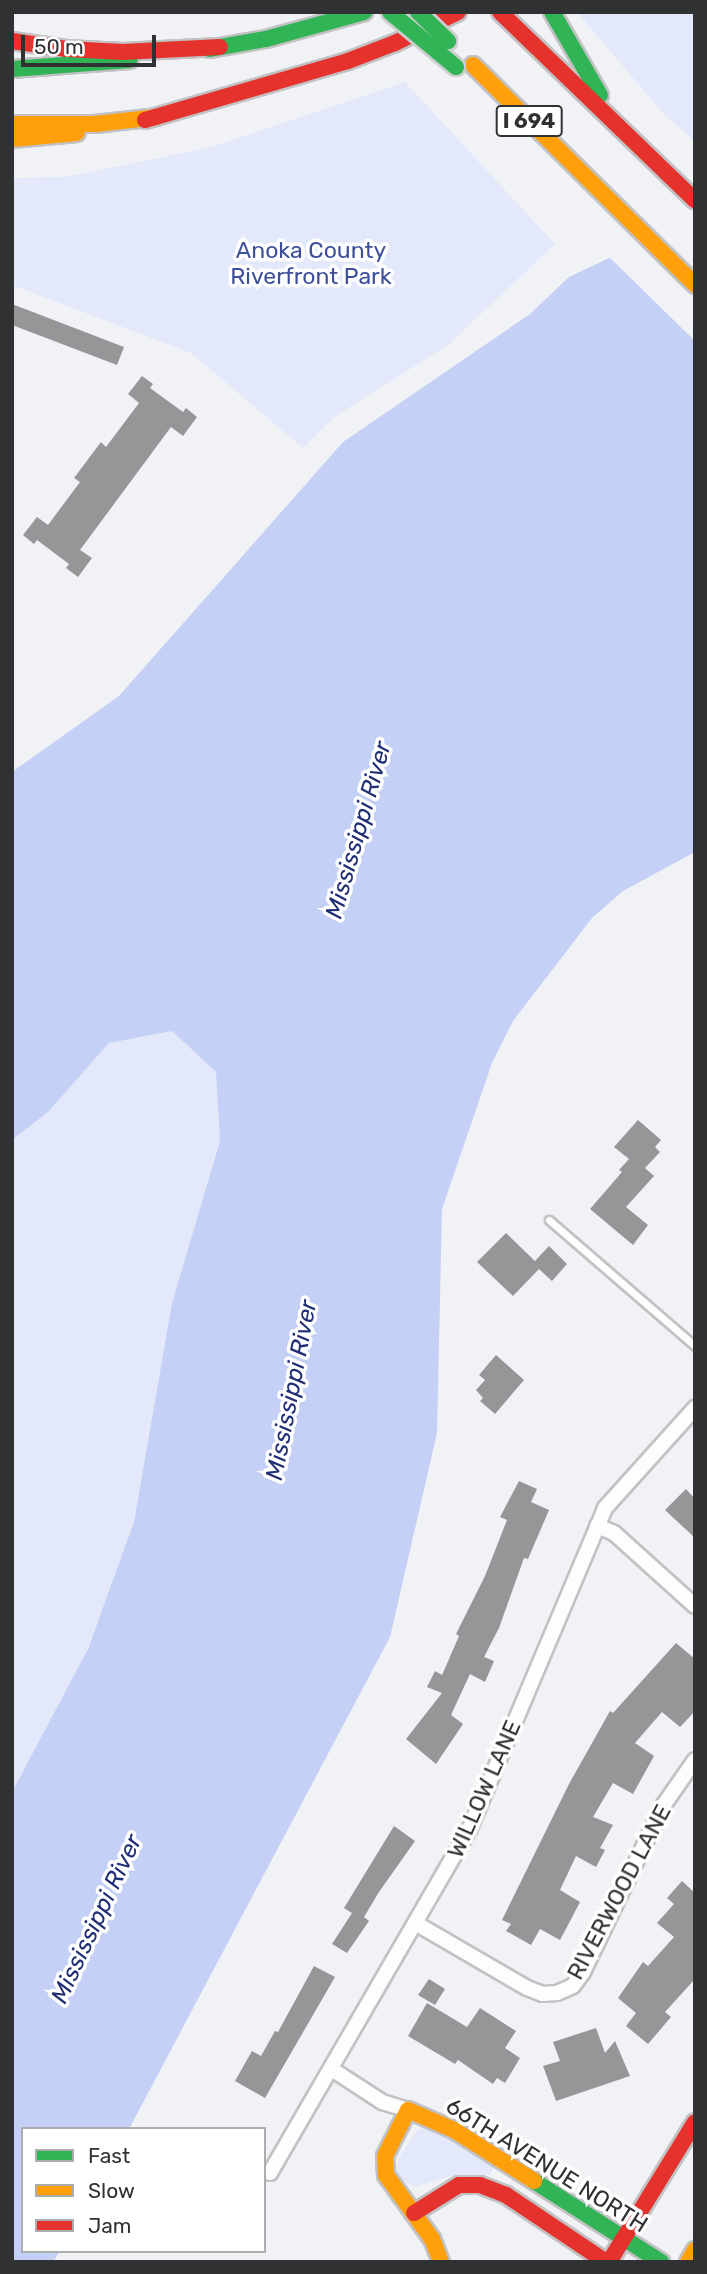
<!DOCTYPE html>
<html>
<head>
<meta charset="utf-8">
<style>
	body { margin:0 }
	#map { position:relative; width:707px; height:2274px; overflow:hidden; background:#f1f2f5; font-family:Rubik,sans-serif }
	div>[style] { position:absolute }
	.green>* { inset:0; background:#e3e9fa }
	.water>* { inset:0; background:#c4d0f5 }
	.pier>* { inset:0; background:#f1f2f5 }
	.building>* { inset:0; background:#959698 }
	.roads { filter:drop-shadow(2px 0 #c2c2c4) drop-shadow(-2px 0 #c2c2c4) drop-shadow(0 2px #c2c2c4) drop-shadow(0 -2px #c2c2c4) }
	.lane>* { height:7px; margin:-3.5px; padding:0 3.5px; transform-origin:3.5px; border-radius:3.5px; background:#fdfdfe }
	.street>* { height:14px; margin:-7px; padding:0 7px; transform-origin:7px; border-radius:7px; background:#fdfdfe }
	.fast>* { height:16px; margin:-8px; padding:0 8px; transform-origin:8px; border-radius:8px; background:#30b455 }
	.slow>* { height:16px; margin:-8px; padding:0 8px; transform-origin:8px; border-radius:8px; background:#ff9f0a }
	.jam>* { height:16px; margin:-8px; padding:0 8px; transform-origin:8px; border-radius:8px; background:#e5322d }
	.bridges { filter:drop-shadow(2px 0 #cdcdce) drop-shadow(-2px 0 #cdcdce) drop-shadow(0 2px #cdcdce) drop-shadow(0 -2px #cdcdce) }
	.fast-bridge>* { height:16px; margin:-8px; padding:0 8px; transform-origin:8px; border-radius:8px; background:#30b455 }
	span { translate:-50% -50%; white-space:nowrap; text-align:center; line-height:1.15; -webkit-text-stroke:7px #fff; paint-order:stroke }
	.shield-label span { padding:2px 5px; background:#fff; border:2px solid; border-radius:5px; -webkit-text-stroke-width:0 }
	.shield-label { font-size:21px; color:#303133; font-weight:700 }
	.park-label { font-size:23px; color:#3e509b }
	.street-label { font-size:23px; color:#303133 }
	.water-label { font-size:24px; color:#202e75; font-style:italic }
	.frame { position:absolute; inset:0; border:14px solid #303133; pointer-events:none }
	.legend { position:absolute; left:21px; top:2127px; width:245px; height:126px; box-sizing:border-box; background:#fff; border:2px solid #acadad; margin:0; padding:9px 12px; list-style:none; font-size:21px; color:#303133 }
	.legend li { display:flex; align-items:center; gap:14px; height:35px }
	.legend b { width:35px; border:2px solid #acadad }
	.scale { position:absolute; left:21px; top:35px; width:135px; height:32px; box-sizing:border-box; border:4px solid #303133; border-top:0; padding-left:9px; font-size:21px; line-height:24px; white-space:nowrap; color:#303133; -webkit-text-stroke:5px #fff; paint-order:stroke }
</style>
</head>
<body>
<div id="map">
	<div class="green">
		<div style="clip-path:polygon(577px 12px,695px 12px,695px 142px,662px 112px)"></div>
		<div style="clip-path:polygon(405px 82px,555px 244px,448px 345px,334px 417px,303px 448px,191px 353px,12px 285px,12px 178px,65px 177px,212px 147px)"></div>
		<div style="clip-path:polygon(172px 1031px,216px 1072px,220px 1141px,172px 1303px,134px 1522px,88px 1649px,12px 1792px,12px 1140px,48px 1112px,109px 1043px)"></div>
		<div style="clip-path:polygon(426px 2128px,435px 2129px,494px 2167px,490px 2175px,454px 2175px,415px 2187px,401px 2179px,396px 2169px,398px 2159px,417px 2130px)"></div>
	</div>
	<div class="water">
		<div style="clip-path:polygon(695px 198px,695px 852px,623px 891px,592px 918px,513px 1021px,492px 1063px,442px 1209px,437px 1433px,390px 1637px,129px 2129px,23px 2129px,23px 2251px,60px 2251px,53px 2262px,12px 2262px,12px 1792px,88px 1649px,134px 1522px,172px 1303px,220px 1141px,216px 1072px,172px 1031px,109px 1043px,48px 1112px,12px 1140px,12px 772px,119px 696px,343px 442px,530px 314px,569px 277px,664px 232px)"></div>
	</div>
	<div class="pier">
		<div style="clip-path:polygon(695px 195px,695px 341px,605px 253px,661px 229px,679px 203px)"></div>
	</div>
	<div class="building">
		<div style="clip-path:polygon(12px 304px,124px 347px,117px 365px,12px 325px)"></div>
		<div style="clip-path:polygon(142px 376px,153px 384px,150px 388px,183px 412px,186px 408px,197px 417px,183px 436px,171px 427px,80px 550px,92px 558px,78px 577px,66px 568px,69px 564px,37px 540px,34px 544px,23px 535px,37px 517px,48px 525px,80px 482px,74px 478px,101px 442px,106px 447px,139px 403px,128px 394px)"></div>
		<div style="clip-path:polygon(638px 1120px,661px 1140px,655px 1147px,660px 1152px,645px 1168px,654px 1176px,626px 1207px,648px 1225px,633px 1245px,590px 1209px,622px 1172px,619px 1170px,629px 1159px,614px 1147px)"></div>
		<div style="clip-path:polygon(506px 1233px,535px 1261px,549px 1246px,567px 1264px,552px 1281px,539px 1269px,513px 1296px,477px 1262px)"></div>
		<div style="clip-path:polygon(496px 1355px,524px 1380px,495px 1414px,480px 1401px,483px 1398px,476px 1390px,485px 1380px,479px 1375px)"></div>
		<div style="clip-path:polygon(519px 1481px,537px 1489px,531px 1502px,549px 1510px,528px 1559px,524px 1558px,499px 1628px,484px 1657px,494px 1661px,485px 1682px,470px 1674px,451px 1715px,463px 1724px,436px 1764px,406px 1739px,442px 1693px,427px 1687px,435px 1671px,442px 1675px,459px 1636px,456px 1634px,485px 1576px,507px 1520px,500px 1517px)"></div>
		<div style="clip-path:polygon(686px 1489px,695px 1499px,695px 1538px,665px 1510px)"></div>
		<div style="clip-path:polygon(676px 1643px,695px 1659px,695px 1711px,680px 1727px,662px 1712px,635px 1743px,654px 1756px,633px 1794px,613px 1783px,593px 1817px,613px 1825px,600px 1848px,605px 1850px,596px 1867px,576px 1856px,560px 1890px,580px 1902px,568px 1925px,560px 1940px,540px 1929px,531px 1945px,506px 1931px,511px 1924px,502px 1920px,569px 1784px,610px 1711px,613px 1713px)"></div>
		<div style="clip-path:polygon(394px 1826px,415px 1841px,379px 1892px,364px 1917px,369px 1921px,347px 1953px,332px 1944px,352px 1913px,344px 1908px)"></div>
		<div style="clip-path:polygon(682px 1881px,695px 1893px,695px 1979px,665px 2012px,671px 2017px,648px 2044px,626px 2026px,636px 2013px,618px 1998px,643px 1962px,648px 1966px,674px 1937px,657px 1923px,674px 1904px,667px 1898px)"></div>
		<div style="clip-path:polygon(314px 1966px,335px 1977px,265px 2098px,235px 2081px,252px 2051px,261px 2056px,275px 2031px,278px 2032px)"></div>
		<div style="clip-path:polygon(429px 1979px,445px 1989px,435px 2005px,418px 1995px)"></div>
		<div style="clip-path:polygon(427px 2003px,467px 2027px,480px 2008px,516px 2031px,505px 2048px,520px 2058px,505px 2083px,497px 2078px,493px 2084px,458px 2060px,455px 2064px,408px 2036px)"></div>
		<div style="clip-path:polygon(596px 2028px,605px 2053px,615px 2041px,630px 2076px,556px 2101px,543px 2066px,560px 2061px,553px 2042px)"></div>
	</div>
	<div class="roads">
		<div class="lane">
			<div style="left:549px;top:1220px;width:193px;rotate:40.8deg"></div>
		</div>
		<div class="street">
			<div style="left:597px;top:1526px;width:18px;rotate:22deg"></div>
			<div style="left:614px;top:1533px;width:109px;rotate:42deg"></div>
			<div style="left:417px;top:1924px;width:127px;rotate:30.2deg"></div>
			<div style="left:527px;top:1988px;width:17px;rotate:21deg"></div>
			<div style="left:543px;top:1994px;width:14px;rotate:-4deg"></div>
			<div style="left:557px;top:1993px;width:17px;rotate:-24deg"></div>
			<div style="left:573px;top:1986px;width:17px;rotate:-54deg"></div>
			<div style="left:583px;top:1972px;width:184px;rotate:-64.3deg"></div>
			<div style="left:663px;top:1806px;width:56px;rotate:-55.2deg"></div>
			<div style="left:333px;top:2070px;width:59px;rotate:33.1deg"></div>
			<div style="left:382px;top:2102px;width:27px;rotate:17deg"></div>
			<div style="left:270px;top:2173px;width:399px;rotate:-59.9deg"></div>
			<div style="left:470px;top:1828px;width:347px;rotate:-67.1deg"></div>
			<div style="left:605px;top:1508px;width:135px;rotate:-48deg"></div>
		</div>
		<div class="fast">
			<div style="left:552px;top:12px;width:96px;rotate:60deg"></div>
			<div style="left:209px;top:49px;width:58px;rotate:-10deg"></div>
			<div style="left:266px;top:39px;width:102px;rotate:-15.4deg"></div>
			<div style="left:12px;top:69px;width:118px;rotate:-4.4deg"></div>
			<div style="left:534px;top:2181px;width:151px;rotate:32.5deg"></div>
		</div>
		<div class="slow">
			<div style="left:473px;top:65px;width:313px;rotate:44.7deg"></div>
			<div style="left:12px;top:124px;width:83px"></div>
			<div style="left:95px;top:124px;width:62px;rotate:-6.4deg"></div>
			<div style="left:12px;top:139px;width:65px;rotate:-5.3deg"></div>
			<div style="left:441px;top:2262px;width:25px;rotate:-111deg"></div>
			<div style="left:432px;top:2239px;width:79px;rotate:-125.7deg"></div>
			<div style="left:386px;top:2175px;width:19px;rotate:-93deg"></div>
			<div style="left:385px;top:2156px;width:51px;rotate:-63.4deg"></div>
			<div style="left:408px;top:2110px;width:50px;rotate:23.5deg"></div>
			<div style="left:454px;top:2130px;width:95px;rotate:32.5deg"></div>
			<div style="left:688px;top:2262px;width:14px;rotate:-60deg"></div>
		</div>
		<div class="jam">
			<div style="left:500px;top:12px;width:271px;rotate:44deg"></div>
			<div style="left:12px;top:41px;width:55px;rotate:8.4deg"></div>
			<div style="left:66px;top:49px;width:57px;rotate:3deg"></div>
			<div style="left:123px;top:52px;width:97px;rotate:-3deg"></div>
			<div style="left:145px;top:120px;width:211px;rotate:-16.2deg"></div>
			<div style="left:348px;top:61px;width:50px;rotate:-21deg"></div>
			<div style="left:395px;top:43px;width:70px;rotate:-26.2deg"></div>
			<div style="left:414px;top:2213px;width:53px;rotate:-31.9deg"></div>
			<div style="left:459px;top:2185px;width:21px"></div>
			<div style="left:480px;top:2185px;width:28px;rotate:21deg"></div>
			<div style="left:506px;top:2195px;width:120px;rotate:33.8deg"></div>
			<div style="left:609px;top:2262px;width:164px;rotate:-58.4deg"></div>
		</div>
	</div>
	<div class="bridges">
		<div class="fast-bridge">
			<div style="left:390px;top:12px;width:86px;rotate:39.8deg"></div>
			<div style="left:418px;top:12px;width:42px;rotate:44deg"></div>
		</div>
	</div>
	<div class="shield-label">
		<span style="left:529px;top:121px">I 694</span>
	</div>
	<div class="park-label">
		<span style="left:311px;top:263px">Anoka County<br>Riverfront Park</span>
	</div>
	<div class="street-label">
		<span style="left:484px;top:1789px;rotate:-66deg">WILLOW LANE</span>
		<span style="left:619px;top:1892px;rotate:-62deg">RIVERWOOD LANE</span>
		<span style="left:547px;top:2165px;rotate:32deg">66TH AVENUE NORTH</span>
	</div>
	<div class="water-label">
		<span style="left:359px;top:830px;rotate:-74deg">Mississippi River</span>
		<span style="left:292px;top:1390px;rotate:-79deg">Mississippi River</span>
		<span style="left:97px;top:1919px;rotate:-65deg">Mississippi River</span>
	</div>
	<div class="frame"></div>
	<ul class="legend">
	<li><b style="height:9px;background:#30b455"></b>Fast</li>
	<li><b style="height:9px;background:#ff9f0a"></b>Slow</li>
	<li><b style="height:9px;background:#e5322d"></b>Jam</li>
	</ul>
	<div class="scale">50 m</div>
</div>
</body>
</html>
